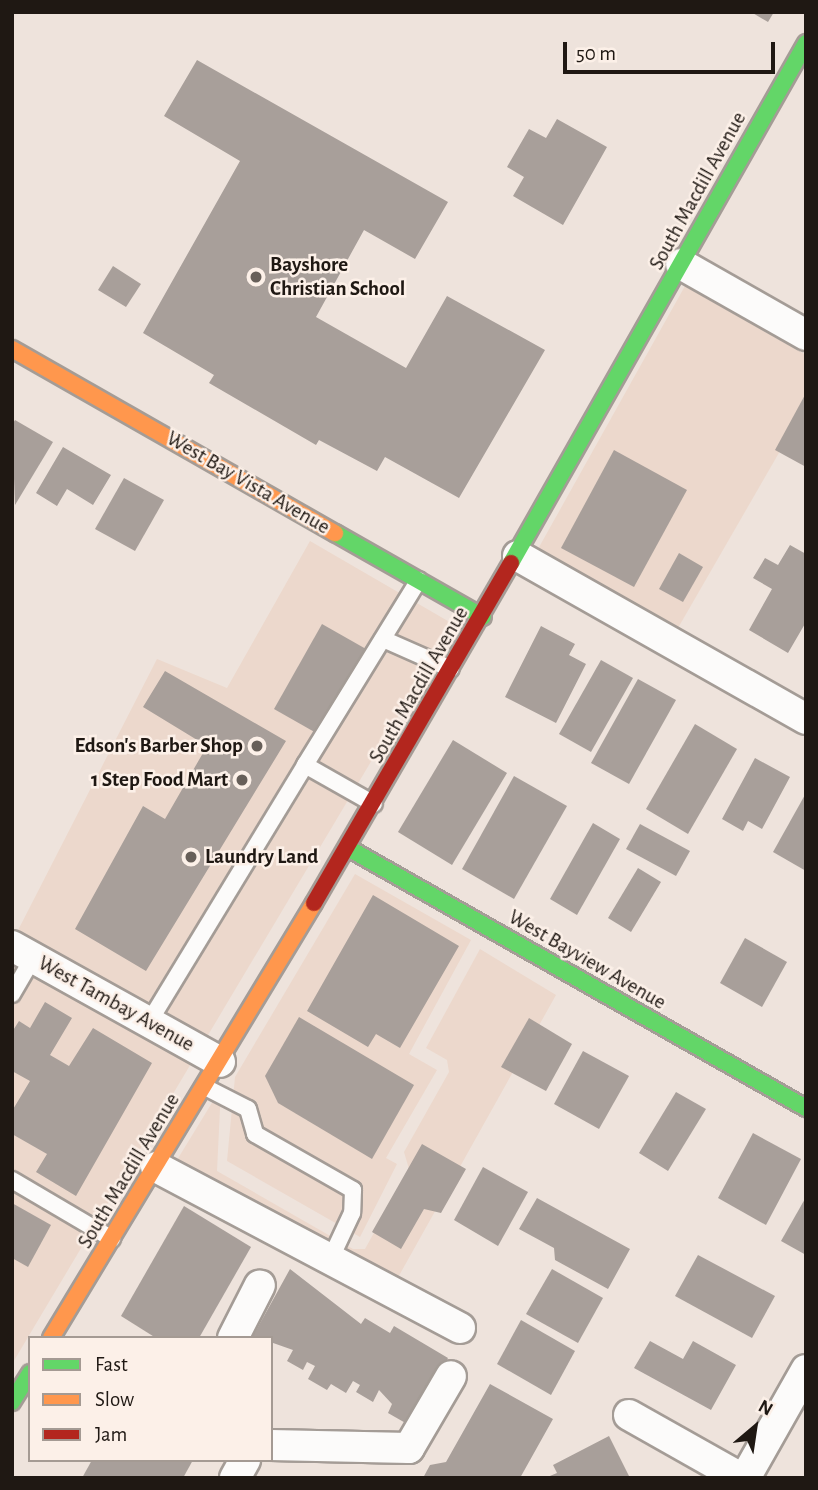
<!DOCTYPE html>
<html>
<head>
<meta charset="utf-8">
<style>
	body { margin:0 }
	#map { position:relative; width:818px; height:1490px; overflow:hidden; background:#eee3dc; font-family:"Alegreya Sans",sans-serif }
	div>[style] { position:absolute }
	.built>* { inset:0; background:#ecd8cc }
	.building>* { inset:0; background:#a89f9a }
	.roads { filter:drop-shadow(2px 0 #a49c96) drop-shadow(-2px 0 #a49c96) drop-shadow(0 2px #a49c96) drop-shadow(0 -2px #a49c96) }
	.lane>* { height:16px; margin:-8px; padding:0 8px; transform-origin:8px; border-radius:8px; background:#fcfbfa }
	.street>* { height:30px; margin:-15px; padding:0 15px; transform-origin:15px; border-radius:15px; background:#fcfbfa }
	.fast>* { height:16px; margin:-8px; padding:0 8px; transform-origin:8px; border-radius:8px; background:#63d668 }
	.slow>* { height:16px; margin:-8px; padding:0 8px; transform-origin:8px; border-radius:8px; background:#ff974d }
	.jam>* { height:16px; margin:-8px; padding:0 8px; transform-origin:8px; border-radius:8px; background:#b3261e }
	.dots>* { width:19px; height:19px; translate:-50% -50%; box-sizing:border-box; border:4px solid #fcf0e8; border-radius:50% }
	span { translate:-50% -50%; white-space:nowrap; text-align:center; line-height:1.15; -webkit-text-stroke:5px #fcf0e8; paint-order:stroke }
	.street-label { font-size:21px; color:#1f1813 }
	.poi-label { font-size:21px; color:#1f1813; font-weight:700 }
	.left { translate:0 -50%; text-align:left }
	.right { translate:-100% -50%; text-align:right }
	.frame { position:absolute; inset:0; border:14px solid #1f1813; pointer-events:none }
	.legend { position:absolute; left:28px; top:1336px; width:245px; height:126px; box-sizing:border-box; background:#fcf0e8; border:2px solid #a49a93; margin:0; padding:9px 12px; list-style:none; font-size:21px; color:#1f1813 }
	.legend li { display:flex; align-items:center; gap:14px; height:35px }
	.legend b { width:35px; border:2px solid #a49a93 }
	.north { position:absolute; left:720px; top:1392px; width:70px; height:70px; -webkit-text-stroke:5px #fcf0e8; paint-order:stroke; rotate:29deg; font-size:19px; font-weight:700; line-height:28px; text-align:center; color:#1f1813 }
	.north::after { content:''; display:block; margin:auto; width:24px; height:32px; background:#1f1813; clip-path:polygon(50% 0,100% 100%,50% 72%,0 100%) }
	.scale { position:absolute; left:563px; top:42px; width:212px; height:32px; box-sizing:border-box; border:4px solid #1f1813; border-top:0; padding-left:9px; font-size:21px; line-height:24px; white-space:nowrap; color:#1f1813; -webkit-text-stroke:5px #fcf0e8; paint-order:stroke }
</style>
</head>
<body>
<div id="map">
	<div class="built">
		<div style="clip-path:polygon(685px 286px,806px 355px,806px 406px,678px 628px,538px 549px)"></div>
		<div style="clip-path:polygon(310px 541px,453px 624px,12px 1364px,12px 942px,157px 659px,227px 688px)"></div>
		<div style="clip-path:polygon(355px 874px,471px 940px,409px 1054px,437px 1070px,386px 1158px,397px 1164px,360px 1237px,227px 1161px,235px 1077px)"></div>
		<div style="clip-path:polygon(480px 949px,556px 995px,391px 1290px,345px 1263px,351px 1252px,177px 1160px,221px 1088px,217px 1171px,353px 1249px,365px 1249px,409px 1169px,404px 1152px,449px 1072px,447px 1060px,426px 1048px)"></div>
	</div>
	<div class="building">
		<div style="clip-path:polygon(751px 12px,774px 12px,768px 22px)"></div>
		<div style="clip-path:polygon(197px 60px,448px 202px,415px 259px,364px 230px,316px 317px,406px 368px,447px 296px,545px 350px,459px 498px,385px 457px,377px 471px,319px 440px,316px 445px,209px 383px,214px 375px,143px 333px,240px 161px,164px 116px)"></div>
		<div style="clip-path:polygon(557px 119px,607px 147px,563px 225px,513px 196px,524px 177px,507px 167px,529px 129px,546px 138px)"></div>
		<div style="clip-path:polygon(113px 266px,141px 284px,126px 307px,98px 290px)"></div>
		<div style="clip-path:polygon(806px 393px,806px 467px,775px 450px)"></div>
		<div style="clip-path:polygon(15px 420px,53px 442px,15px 505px,12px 425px)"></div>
		<div style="clip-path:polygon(63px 447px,111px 475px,93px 505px,67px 489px,57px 506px,36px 493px)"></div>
		<div style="clip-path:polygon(614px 450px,687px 490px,634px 587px,561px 548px)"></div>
		<div style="clip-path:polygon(124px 478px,164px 500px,135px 551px,95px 529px)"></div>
		<div style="clip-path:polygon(790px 545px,806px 554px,806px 622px,788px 653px,749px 630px,772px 589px,753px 578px,765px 558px,778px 565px)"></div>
		<div style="clip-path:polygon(679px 553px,703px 567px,683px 602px,659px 589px)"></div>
		<div style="clip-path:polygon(322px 624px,366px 649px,318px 734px,274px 709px)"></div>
		<div style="clip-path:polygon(541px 626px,575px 644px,569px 655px,586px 664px,556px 723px,505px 697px)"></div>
		<div style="clip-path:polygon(601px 660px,633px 678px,591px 752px,559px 734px)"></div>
		<div style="clip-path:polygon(165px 671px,286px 741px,146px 971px,75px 929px,143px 806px,165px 819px,207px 746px,143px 707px)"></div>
		<div style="clip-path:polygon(638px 679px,676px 700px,629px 784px,591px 763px)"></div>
		<div style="clip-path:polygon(695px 724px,737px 749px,688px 834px,646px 809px)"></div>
		<div style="clip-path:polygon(453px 740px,507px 773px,452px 865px,398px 832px)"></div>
		<div style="clip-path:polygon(755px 758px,790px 777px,762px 829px,748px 821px,743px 831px,722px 819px)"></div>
		<div style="clip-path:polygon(514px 776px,567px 806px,514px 899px,462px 869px)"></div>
		<div style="clip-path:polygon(806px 793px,806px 871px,773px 852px)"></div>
		<div style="clip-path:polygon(593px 823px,620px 839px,577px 915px,550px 899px)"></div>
		<div style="clip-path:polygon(640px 824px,690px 851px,676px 876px,626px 849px)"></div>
		<div style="clip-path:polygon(638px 868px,661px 882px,631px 932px,608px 918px)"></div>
		<div style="clip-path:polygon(373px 895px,459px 946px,400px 1048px,376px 1034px,368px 1047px,307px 1011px)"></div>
		<div style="clip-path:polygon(745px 938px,787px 962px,762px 1007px,720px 983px)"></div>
		<div style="clip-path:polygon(45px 1002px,72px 1018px,50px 1055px,69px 1066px,93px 1028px,152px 1063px,76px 1196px,36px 1172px,47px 1154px,12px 1134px,12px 1111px,30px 1081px,12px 1071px,12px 1032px,19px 1021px,30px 1028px)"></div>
		<div style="clip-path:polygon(299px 1017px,414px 1085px,372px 1159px,278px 1103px,265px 1076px)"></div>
		<div style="clip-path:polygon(529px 1018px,572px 1044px,546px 1091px,501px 1067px)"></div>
		<div style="clip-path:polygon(583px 1051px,629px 1076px,599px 1129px,554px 1104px)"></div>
		<div style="clip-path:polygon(676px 1092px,706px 1109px,668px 1171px,639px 1153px)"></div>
		<div style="clip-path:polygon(753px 1133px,801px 1159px,766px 1225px,718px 1198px)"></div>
		<div style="clip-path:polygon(422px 1144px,466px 1169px,441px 1213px,424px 1209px,401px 1249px,372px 1232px)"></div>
		<div style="clip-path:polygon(483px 1167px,528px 1192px,498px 1246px,454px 1220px)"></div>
		<div style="clip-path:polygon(806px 1197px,806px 1255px,781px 1241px)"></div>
		<div style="clip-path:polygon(537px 1198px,630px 1249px,608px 1289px,555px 1260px,554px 1248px,519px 1229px)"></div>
		<div style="clip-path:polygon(12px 1203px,51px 1225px,28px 1267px,12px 1258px)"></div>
		<div style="clip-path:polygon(184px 1206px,251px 1247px,199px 1338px,156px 1338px,121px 1316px)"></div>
		<div style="clip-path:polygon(698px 1255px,775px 1296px,752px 1338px,675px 1296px)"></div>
		<div style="clip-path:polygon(290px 1269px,361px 1324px,365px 1318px,390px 1333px,394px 1326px,448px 1358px,409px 1425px,388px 1413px,392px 1404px,379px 1390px,373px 1402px,356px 1392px,360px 1385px,353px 1381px,346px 1393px,331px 1384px,327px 1390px,308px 1379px,315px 1366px,307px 1362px,303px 1370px,287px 1361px,293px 1350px,253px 1336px)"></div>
		<div style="clip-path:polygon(552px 1269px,603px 1298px,578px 1343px,526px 1314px)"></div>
		<div style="clip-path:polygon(521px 1320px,575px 1351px,551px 1395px,497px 1364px)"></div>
		<div style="clip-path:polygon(650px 1341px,683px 1359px,693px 1341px,736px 1365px,711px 1410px,634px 1368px)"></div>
		<div style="clip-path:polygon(490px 1384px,553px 1419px,520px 1478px,423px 1478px,430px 1465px,446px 1462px)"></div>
		<div style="clip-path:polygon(609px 1436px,630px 1478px,545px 1478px,557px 1473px,553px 1465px)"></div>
		<div style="clip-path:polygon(92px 1460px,193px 1460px,183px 1478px,82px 1478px)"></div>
	</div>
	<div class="roads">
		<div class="lane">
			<div style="left:383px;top:639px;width:74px;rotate:23.8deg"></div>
			<div style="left:305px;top:765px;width:217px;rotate:-58.4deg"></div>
			<div style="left:12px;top:994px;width:42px;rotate:-59.7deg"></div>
			<div style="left:149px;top:1022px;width:301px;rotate:-58.7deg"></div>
			<div style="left:305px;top:765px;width:79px;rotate:29.5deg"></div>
			<div style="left:205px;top:1087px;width:48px;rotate:27.1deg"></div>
			<div style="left:248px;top:1109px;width:26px;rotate:74deg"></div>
			<div style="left:255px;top:1134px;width:113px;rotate:29.7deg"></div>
			<div style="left:353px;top:1190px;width:23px;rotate:92deg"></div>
			<div style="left:352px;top:1213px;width:52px;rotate:115.1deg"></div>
			<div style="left:12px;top:1180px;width:116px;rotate:30.5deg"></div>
		</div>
		<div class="street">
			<div style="left:681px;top:264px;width:144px;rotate:29.6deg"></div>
			<div style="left:518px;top:556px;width:331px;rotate:29.5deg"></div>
			<div style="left:12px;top:946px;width:238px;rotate:29.1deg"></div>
			<div style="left:156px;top:1167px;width:344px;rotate:27.9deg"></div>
			<div style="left:233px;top:1338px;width:59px;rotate:-63deg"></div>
			<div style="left:629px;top:1415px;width:129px;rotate:29.4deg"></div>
			<div style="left:271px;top:1445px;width:138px;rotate:1.2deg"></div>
			<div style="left:409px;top:1448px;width:83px;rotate:-59.7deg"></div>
			<div style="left:235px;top:1478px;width:21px;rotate:-61deg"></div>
			<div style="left:745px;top:1478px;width:124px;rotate:-60.5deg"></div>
		</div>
		<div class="fast">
			<div style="left:335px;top:533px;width:170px;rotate:29.6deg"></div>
			<div style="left:511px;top:563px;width:598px;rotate:-60.43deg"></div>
			<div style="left:348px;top:848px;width:527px;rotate:29.58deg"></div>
			<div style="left:12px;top:1402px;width:34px;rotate:-58deg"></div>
		</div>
		<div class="slow">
			<div style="left:12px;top:349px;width:372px;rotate:29.7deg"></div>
			<div style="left:51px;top:1338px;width:508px;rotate:-58.84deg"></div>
		</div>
		<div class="jam">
			<div style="left:314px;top:903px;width:393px;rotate:-59.9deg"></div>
		</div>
	</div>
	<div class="dots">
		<div style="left:256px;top:277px;background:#675f59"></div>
		<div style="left:257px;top:746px;background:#675f59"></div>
		<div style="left:242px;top:780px;background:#675f59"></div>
		<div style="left:191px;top:857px;background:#675f59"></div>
	</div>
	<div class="street-label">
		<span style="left:698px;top:191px;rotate:-61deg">South Macdill Avenue</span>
		<span style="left:248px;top:483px;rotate:30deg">West Bay Vista Avenue</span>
		<span style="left:419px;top:685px;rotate:-60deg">South Macdill Avenue</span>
		<span style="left:587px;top:960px;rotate:30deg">West Bayview Avenue</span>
		<span style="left:116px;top:1004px;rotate:29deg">West Tambay Avenue</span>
		<span style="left:129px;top:1171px;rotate:-59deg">South Macdill Avenue</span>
	</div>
	<div class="poi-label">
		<span class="left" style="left:270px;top:277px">Bayshore<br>Christian School</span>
		<span class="right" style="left:243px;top:746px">Edson's Barber Shop</span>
		<span class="right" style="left:228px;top:780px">1 Step Food Mart</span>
		<span class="left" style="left:205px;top:857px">Laundry Land</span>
	</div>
	<div class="frame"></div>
	<ul class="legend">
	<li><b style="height:9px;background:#63d668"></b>Fast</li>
	<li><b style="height:9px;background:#ff974d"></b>Slow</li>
	<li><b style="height:9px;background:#b3261e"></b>Jam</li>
	</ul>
	<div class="north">N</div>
	<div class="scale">50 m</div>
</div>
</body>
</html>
